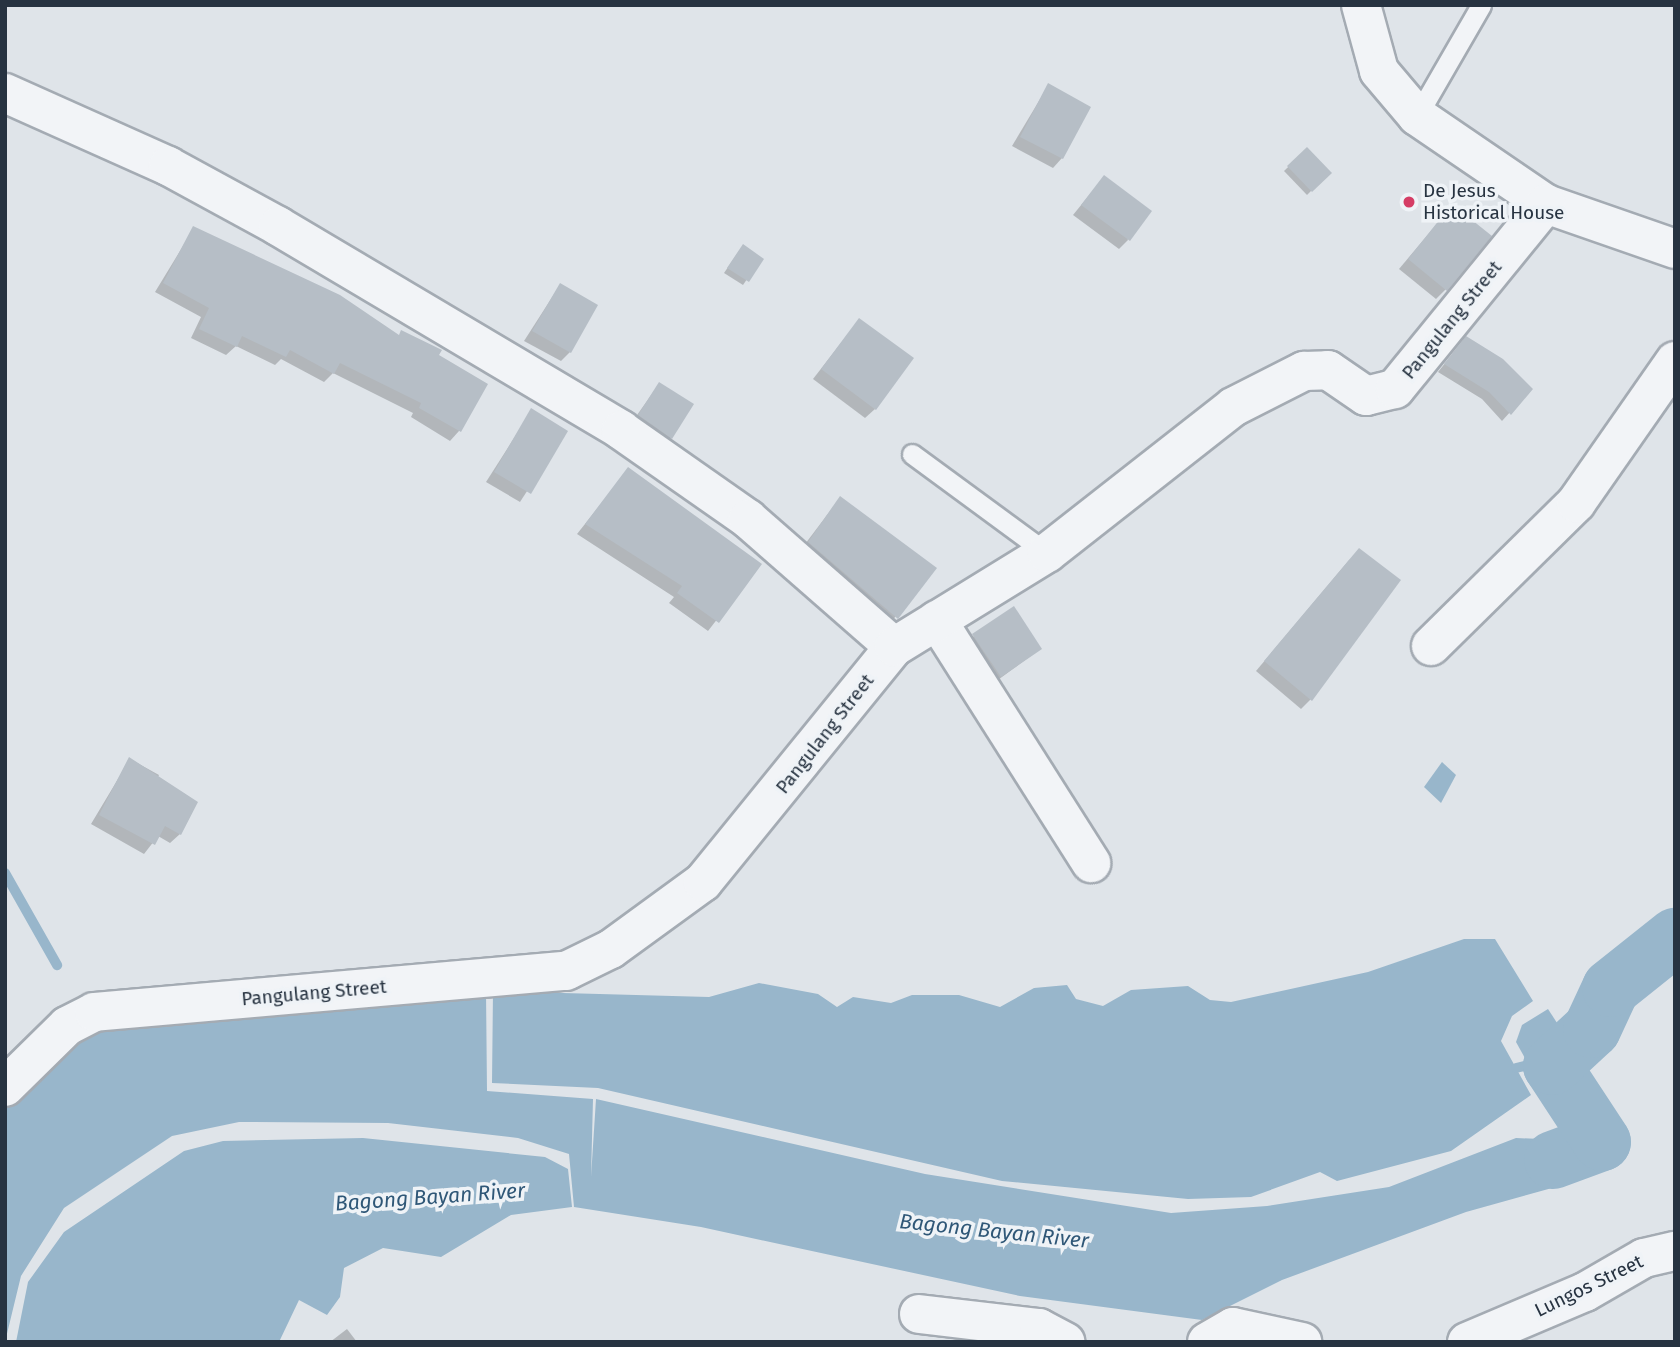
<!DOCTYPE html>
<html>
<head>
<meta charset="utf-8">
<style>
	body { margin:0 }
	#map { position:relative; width:1680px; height:1347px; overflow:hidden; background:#dfe4e9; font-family:"Fira Sans",sans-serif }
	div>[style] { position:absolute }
	.water>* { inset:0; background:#98b6cb }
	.shadow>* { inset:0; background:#0003 }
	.stream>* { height:10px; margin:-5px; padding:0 5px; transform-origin:5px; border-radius:5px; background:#98b6cb }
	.river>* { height:58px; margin:-29px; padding:0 29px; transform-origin:29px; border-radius:29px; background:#98b6cb }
	.building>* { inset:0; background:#b6bec6 }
	.roads { filter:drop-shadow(2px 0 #a4abb3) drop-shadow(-2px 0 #a4abb3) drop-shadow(0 2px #a4abb3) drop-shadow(0 -2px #a4abb3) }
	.service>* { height:19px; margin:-9.5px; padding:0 9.5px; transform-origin:9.5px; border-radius:9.5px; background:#f2f4f7 }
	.minor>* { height:38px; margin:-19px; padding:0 19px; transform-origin:19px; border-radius:19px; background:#f2f4f7 }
	.dots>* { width:19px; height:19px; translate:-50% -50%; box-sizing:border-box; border:4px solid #eff3f7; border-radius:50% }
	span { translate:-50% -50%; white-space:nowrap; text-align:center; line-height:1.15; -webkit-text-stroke:7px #eff3f7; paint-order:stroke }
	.poi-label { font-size:19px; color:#273341 }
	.left { translate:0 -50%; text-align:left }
	.street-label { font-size:19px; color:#273341 }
	.water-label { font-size:21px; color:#2f5777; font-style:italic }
	.frame { position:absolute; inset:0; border:7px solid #273341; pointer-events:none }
</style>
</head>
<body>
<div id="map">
	<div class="water">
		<div style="clip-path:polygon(1442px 762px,1456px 775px,1441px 803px,1424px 787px)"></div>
		<div style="clip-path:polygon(1464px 939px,1495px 939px,1533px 1001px,1512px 1016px,1501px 1041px,1531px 1095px,1451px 1151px,1337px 1181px,1320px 1172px,1251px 1197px,1188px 1199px,1002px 1181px,598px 1088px,492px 1083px,493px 991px,709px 997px,759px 983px,818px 994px,837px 1007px,853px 997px,891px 1003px,912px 995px,959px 995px,1000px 1007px,1034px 988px,1067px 985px,1076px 999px,1103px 1006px,1131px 990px,1188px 986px,1210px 1000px,1231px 1002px,1368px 972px)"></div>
		<div style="clip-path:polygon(486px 991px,487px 1091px,593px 1099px,591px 1177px,596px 1099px,925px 1174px,1171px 1213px,1267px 1206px,1389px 1187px,1516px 1138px,1584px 1141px,1586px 1120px,1609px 1115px,1615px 1142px,1568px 1163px,1552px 1188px,1466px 1212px,1282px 1280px,1202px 1320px,1020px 1296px,701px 1227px,574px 1207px,569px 1154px,518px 1138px,388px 1123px,239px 1122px,172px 1136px,64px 1208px,21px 1276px,5px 1342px,5px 1103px,86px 1018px)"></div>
		<div style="clip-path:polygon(1548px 1009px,1583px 1063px,1565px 1091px,1542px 1089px,1516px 1042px,1522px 1025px)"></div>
		<div style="clip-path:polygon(363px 1138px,545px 1157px,568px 1169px,572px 1207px,511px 1215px,441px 1257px,383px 1248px,344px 1268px,340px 1297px,327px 1315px,299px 1300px,279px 1342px,16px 1342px,28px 1282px,64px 1232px,184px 1151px,223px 1141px)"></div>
	</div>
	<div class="shadow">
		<div style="clip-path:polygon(1048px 86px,1062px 158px,1053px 168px,1012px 146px)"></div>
		<div style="clip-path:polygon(1307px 149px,1329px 173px,1307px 195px,1284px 171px)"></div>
		<div style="clip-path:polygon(1104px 177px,1128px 240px,1119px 249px,1073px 215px)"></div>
		<div style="clip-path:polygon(1452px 206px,1446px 289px,1436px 299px,1399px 269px)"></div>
		<div style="clip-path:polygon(194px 228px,486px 385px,459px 431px,450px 441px,411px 417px,413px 413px,333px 373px,324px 382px,281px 359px,275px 365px,236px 346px,226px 355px,191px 338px,201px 317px,155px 292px)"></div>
		<div style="clip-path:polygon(739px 251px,761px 259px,743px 285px,724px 273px)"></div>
		<div style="clip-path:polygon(560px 285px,570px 352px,561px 361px,524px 341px)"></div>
		<div style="clip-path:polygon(859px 320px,875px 409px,865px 418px,813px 379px)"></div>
		<div style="clip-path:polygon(1459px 346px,1531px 389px,1502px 421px,1482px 399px,1438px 372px)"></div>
		<div style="clip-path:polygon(659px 384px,671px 438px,661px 447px,630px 425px)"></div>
		<div style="clip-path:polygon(532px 410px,566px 431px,520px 502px,486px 482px)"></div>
		<div style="clip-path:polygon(628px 470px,760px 564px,708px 631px,669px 603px,674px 597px,577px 534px)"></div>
		<div style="clip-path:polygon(840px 498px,935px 568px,887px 627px,799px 552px)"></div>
		<div style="clip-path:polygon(1350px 559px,1311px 699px,1301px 709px,1256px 671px)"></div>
		<div style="clip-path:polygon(974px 636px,1040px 649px,991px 685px,964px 645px)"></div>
		<div style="clip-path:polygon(130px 759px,159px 775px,156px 781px,180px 834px,170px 843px,158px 836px,144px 854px,91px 824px)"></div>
		<div style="clip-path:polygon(347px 1329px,357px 1342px,330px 1342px)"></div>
	</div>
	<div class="stream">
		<div style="left:5px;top:873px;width:106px;rotate:60.5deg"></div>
		<div style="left:1516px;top:1068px;width:22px;rotate:-13deg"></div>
	</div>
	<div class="river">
		<div style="left:1553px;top:1160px;width:52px;rotate:-20.2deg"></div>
		<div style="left:1602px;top:1142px;width:91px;rotate:-123.3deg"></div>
		<div style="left:1552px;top:1066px;width:54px;rotate:-42.8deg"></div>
		<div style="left:1592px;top:1029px;width:45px;rotate:-65.1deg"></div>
		<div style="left:1611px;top:988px;width:82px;rotate:-38.6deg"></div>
	</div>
	<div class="building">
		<div style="clip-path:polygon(1048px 83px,1091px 107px,1063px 159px,1020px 137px)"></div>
		<div style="clip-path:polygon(1307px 147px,1332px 173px,1312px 192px,1287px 166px)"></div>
		<div style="clip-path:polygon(1104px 175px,1152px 211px,1130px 241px,1081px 205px)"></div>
		<div style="clip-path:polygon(1452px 204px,1492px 236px,1447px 291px,1408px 259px)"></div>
		<div style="clip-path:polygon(193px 226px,340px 295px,399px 335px,401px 330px,442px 350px,439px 355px,488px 384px,461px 432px,419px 408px,421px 403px,340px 363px,334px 374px,290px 350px,286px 357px,242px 336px,237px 347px,199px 329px,209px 308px,163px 283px)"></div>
		<div style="clip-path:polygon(743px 244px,764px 259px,749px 282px,727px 268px)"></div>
		<div style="clip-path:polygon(560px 283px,598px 305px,571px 353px,532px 331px)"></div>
		<div style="clip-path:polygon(859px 318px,914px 358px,876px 410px,821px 369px)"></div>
		<div style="clip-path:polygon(1466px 336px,1503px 359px,1533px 389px,1511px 415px,1489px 392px,1444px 364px)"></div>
		<div style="clip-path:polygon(659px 382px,694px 404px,672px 439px,638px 415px)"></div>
		<div style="clip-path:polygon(531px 408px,568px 431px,531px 494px,494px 472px)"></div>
		<div style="clip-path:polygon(628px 467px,762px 564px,719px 623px,677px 593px,682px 586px,585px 524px)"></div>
		<div style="clip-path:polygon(840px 496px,937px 568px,898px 619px,808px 542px)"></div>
		<div style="clip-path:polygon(1359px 548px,1401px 580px,1312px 701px,1264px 661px)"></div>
		<div style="clip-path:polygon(1014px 606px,1042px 649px,1001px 677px,972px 634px)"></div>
		<div style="clip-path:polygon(129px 757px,198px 802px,181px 835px,165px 826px,155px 845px,99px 815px)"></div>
	</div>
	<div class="roads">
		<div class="service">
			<div style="left:1417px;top:116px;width:128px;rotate:-60deg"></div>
			<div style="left:912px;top:454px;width:167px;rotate:36.3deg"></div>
		</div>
		<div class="minor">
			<div style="left:1361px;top:5px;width:68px;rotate:74.7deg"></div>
			<div style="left:1379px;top:71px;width:59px;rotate:49.8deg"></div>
			<div style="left:1417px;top:116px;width:156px;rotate:34.3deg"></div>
			<div style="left:1546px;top:204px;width:137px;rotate:19.2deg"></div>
			<div style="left:5px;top:93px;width:179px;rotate:24.1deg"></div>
			<div style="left:168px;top:166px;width:125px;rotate:28.6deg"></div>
			<div style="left:278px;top:226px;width:399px;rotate:30.7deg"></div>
			<div style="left:621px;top:430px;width:155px;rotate:35deg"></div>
			<div style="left:748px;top:519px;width:194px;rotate:41.2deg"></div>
			<div style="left:937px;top:620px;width:288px;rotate:57.6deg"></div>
			<div style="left:1431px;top:646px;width:204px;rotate:-44.6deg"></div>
			<div style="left:1576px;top:503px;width:173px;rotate:-55.1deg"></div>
			<div style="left:5px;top:1087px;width:87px;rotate:-44.5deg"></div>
			<div style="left:67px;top:1026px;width:30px;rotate:-27deg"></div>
			<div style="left:94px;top:1012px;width:474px;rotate:-5deg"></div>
			<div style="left:566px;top:971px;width:50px;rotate:-26.1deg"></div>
			<div style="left:611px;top:949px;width:114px;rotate:-36.1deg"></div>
			<div style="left:703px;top:882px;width:303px;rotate:-50.9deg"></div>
			<div style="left:894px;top:647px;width:180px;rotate:-31.6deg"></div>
			<div style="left:1047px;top:553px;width:236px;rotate:-38.1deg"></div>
			<div style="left:1233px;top:407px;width:80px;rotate:-26.9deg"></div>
			<div style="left:1304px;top:371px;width:24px;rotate:-2deg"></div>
			<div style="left:1328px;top:370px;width:46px;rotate:34.4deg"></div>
			<div style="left:1366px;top:396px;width:30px;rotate:-14deg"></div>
			<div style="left:1395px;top:389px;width:239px;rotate:-50.8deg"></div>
			<div style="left:919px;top:1314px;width:121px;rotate:6.7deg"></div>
			<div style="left:1039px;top:1328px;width:30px;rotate:28deg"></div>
			<div style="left:1207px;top:1342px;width:30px;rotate:-30deg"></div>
			<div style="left:1233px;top:1327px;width:71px;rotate:12.3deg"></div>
			<div style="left:1467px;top:1342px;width:128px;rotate:-23deg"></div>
			<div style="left:1585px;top:1292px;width:68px;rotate:-30deg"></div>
			<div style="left:1644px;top:1258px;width:32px;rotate:-13deg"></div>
		</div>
	</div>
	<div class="dots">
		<div style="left:1409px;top:202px;background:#d53d65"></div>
	</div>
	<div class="poi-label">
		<span class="left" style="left:1423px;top:202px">De Jesus<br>Historical House</span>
	</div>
	<div class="street-label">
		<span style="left:1452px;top:320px;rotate:-51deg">Pangulang Street</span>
		<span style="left:825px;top:734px;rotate:-52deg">Pangulang Street</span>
		<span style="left:314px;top:993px;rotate:-5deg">Pangulang Street</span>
		<span style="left:1589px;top:1286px;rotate:-26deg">Lungos Street</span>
	</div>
	<div class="water-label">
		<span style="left:430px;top:1197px;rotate:-4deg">Bagong Bayan River</span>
		<span style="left:994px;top:1231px;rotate:6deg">Bagong Bayan River</span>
	</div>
	<div class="frame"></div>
</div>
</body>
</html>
